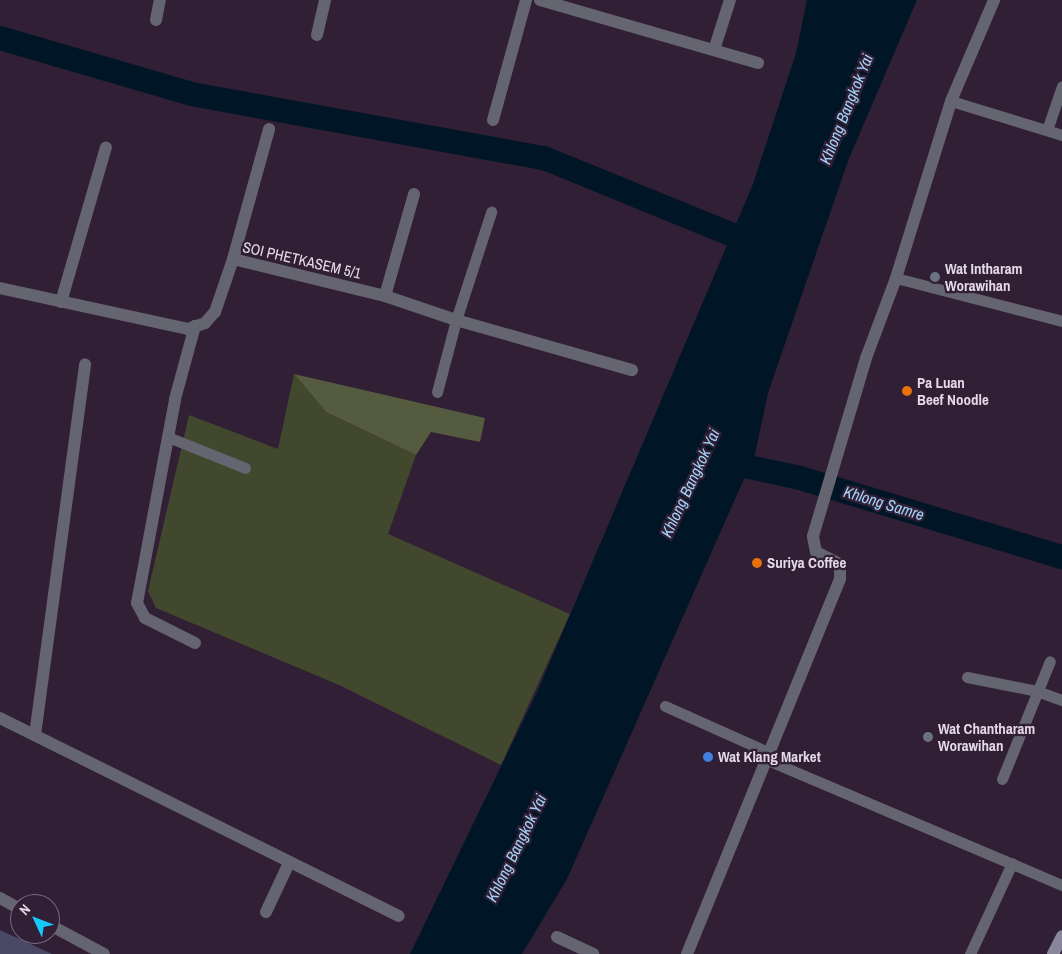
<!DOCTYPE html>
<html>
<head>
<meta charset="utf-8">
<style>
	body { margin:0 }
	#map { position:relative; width:1062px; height:954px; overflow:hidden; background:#311f35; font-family:"Archivo Narrow",sans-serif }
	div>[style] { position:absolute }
	.green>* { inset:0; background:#42482d }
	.forest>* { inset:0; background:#555b3e }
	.water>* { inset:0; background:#001626 }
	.canal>* { height:24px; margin:-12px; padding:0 12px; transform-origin:12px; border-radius:12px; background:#001626 }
	.building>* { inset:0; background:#494966 }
	.lane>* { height:11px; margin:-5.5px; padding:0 5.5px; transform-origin:5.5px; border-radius:5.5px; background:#656471 }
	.street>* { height:12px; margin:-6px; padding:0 6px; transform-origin:6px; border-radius:6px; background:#656471 }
	.secondary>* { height:12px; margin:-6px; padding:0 6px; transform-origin:6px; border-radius:6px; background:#89869b }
	.dots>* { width:14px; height:14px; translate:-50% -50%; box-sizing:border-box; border:2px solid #311f35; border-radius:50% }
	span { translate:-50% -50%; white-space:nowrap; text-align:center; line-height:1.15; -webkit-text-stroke:4.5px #311f35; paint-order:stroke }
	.street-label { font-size:15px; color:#e5d9e8 }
	.poi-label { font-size:15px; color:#e5d9e8; font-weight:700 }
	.left { translate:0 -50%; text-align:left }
	.water-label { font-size:16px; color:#a0d4fa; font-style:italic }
	.north { position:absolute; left:10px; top:894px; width:50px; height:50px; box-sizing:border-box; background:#311f35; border:1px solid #79697d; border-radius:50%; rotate:313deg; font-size:14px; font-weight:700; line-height:20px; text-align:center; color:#e5d9e8 }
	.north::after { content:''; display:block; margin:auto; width:18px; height:22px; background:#15cafb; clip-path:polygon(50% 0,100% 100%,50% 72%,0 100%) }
</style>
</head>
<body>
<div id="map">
	<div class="green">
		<div style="clip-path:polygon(294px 374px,326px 412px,416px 455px,388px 534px,570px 614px,501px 765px,339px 685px,156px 608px,148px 591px,189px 415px,278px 449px)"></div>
	</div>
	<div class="forest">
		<div style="clip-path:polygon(294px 374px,485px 418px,480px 442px,431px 432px,416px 455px,326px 412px)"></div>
	</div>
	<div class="water">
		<div style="clip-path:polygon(807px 0,917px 0,848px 161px,768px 393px,755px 454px,567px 879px,522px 954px,410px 954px,538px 690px,753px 184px,796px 53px)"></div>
	</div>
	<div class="canal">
		<div style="left:0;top:38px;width:199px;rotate:16.3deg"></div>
		<div style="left:191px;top:94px;width:359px;rotate:10.3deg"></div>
		<div style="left:544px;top:158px;width:233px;rotate:22.2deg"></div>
		<div style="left:717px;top:460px;width:85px;rotate:12.2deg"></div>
		<div style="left:800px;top:478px;width:274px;rotate:16.8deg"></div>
	</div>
	<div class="building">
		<div style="clip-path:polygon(0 930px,52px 954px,0 954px)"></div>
	</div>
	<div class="lane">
		<div style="left:951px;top:101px;width:116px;rotate:17deg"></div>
		<div style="left:1047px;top:130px;width:46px;rotate:-71.2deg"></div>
		<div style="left:896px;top:278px;width:171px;rotate:14.5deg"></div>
		<div style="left:437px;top:392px;width:74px;rotate:-75.2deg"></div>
		<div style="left:456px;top:320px;width:114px;rotate:-72deg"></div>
		<div style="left:168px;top:437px;width:83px;rotate:21.9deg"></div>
		<div style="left:967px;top:677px;width:71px;rotate:11.3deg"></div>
		<div style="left:1037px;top:691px;width:27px;rotate:20deg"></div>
		<div style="left:665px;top:706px;width:113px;rotate:24.1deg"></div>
		<div style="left:765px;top:759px;width:323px;rotate:23deg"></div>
		<div style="left:1002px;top:779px;width:127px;rotate:-67.9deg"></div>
		<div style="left:970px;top:954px;width:100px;rotate:-65.2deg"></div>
	</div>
	<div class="street">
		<div style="left:540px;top:0;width:227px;rotate:16.1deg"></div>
		<div style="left:156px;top:20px;width:20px;rotate:-79deg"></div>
		<div style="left:317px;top:35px;width:36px;rotate:-77deg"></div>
		<div style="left:714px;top:50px;width:52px;rotate:-72.3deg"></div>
		<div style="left:493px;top:120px;width:124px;rotate:-74.6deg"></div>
		<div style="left:233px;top:259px;width:135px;rotate:-74.5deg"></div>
		<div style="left:0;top:288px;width:192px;rotate:12.3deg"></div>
		<div style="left:188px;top:329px;width:18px;rotate:-19deg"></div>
		<div style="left:205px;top:323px;width:15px;rotate:-48deg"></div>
		<div style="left:215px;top:312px;width:56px;rotate:-71.2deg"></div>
		<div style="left:233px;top:259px;width:156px;rotate:13.7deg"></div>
		<div style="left:385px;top:296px;width:75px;rotate:18.7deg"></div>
		<div style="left:456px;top:320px;width:183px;rotate:15.9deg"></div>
		<div style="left:385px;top:296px;width:106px;rotate:-74.1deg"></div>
		<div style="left:61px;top:302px;width:161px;rotate:-73.8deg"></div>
		<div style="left:195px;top:643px;width:56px;rotate:-153.4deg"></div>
		<div style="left:145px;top:618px;width:17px;rotate:-118deg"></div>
		<div style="left:137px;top:603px;width:208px;rotate:-79.4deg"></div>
		<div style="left:175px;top:399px;width:76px;rotate:-74.7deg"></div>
		<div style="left:0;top:718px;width:445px;rotate:26.4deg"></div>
		<div style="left:35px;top:735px;width:374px;rotate:-82.3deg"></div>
		<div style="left:0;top:898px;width:23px;rotate:29deg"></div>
		<div style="left:266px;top:912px;width:54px;rotate:-64.9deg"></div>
		<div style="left:50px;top:925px;width:61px;rotate:28.2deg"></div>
		<div style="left:557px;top:937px;width:40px;rotate:25deg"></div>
		<div style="left:687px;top:954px;width:405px;rotate:-67.8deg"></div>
		<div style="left:840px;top:579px;width:15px;rotate:-90deg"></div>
		<div style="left:840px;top:564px;width:27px;rotate:-153deg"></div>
		<div style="left:816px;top:552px;width:16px;rotate:-101deg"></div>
		<div style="left:813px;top:536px;width:186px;rotate:-73.4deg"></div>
		<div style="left:866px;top:358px;width:85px;rotate:-69.4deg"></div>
		<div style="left:896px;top:278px;width:185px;rotate:-72.7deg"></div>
		<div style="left:951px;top:101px;width:110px;rotate:-66.9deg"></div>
	</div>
	<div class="secondary">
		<div style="left:1053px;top:954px;width:20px;rotate:-63deg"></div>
	</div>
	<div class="dots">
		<div style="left:935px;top:277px;background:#6b7280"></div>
		<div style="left:907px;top:391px;background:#e8710a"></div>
		<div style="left:757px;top:563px;background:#e8710a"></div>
		<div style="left:928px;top:737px;background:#6b7280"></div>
		<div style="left:708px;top:757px;background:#3f7fe0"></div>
	</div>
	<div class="street-label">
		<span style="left:302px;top:260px;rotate:13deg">SOI PHETKASEM 5/1</span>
	</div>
	<div class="poi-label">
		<span class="left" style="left:945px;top:277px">Wat Intharam<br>Worawihan</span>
		<span class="left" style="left:917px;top:391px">Pa Luan<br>Beef Noodle</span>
		<span class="left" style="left:767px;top:563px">Suriya Coffee</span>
		<span class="left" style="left:938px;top:737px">Wat Chantharam<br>Worawihan</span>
		<span class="left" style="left:718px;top:757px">Wat Klang Market</span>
	</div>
	<div class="water-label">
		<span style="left:846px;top:109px;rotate:-68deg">Khlong Bangkok Yai</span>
		<span style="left:690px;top:483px;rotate:-65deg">Khlong Bangkok Yai</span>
		<span style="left:884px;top:503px;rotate:17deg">Khlong Samre</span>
		<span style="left:516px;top:848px;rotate:-64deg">Khlong Bangkok Yai</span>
	</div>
	<div class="north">N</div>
</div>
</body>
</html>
